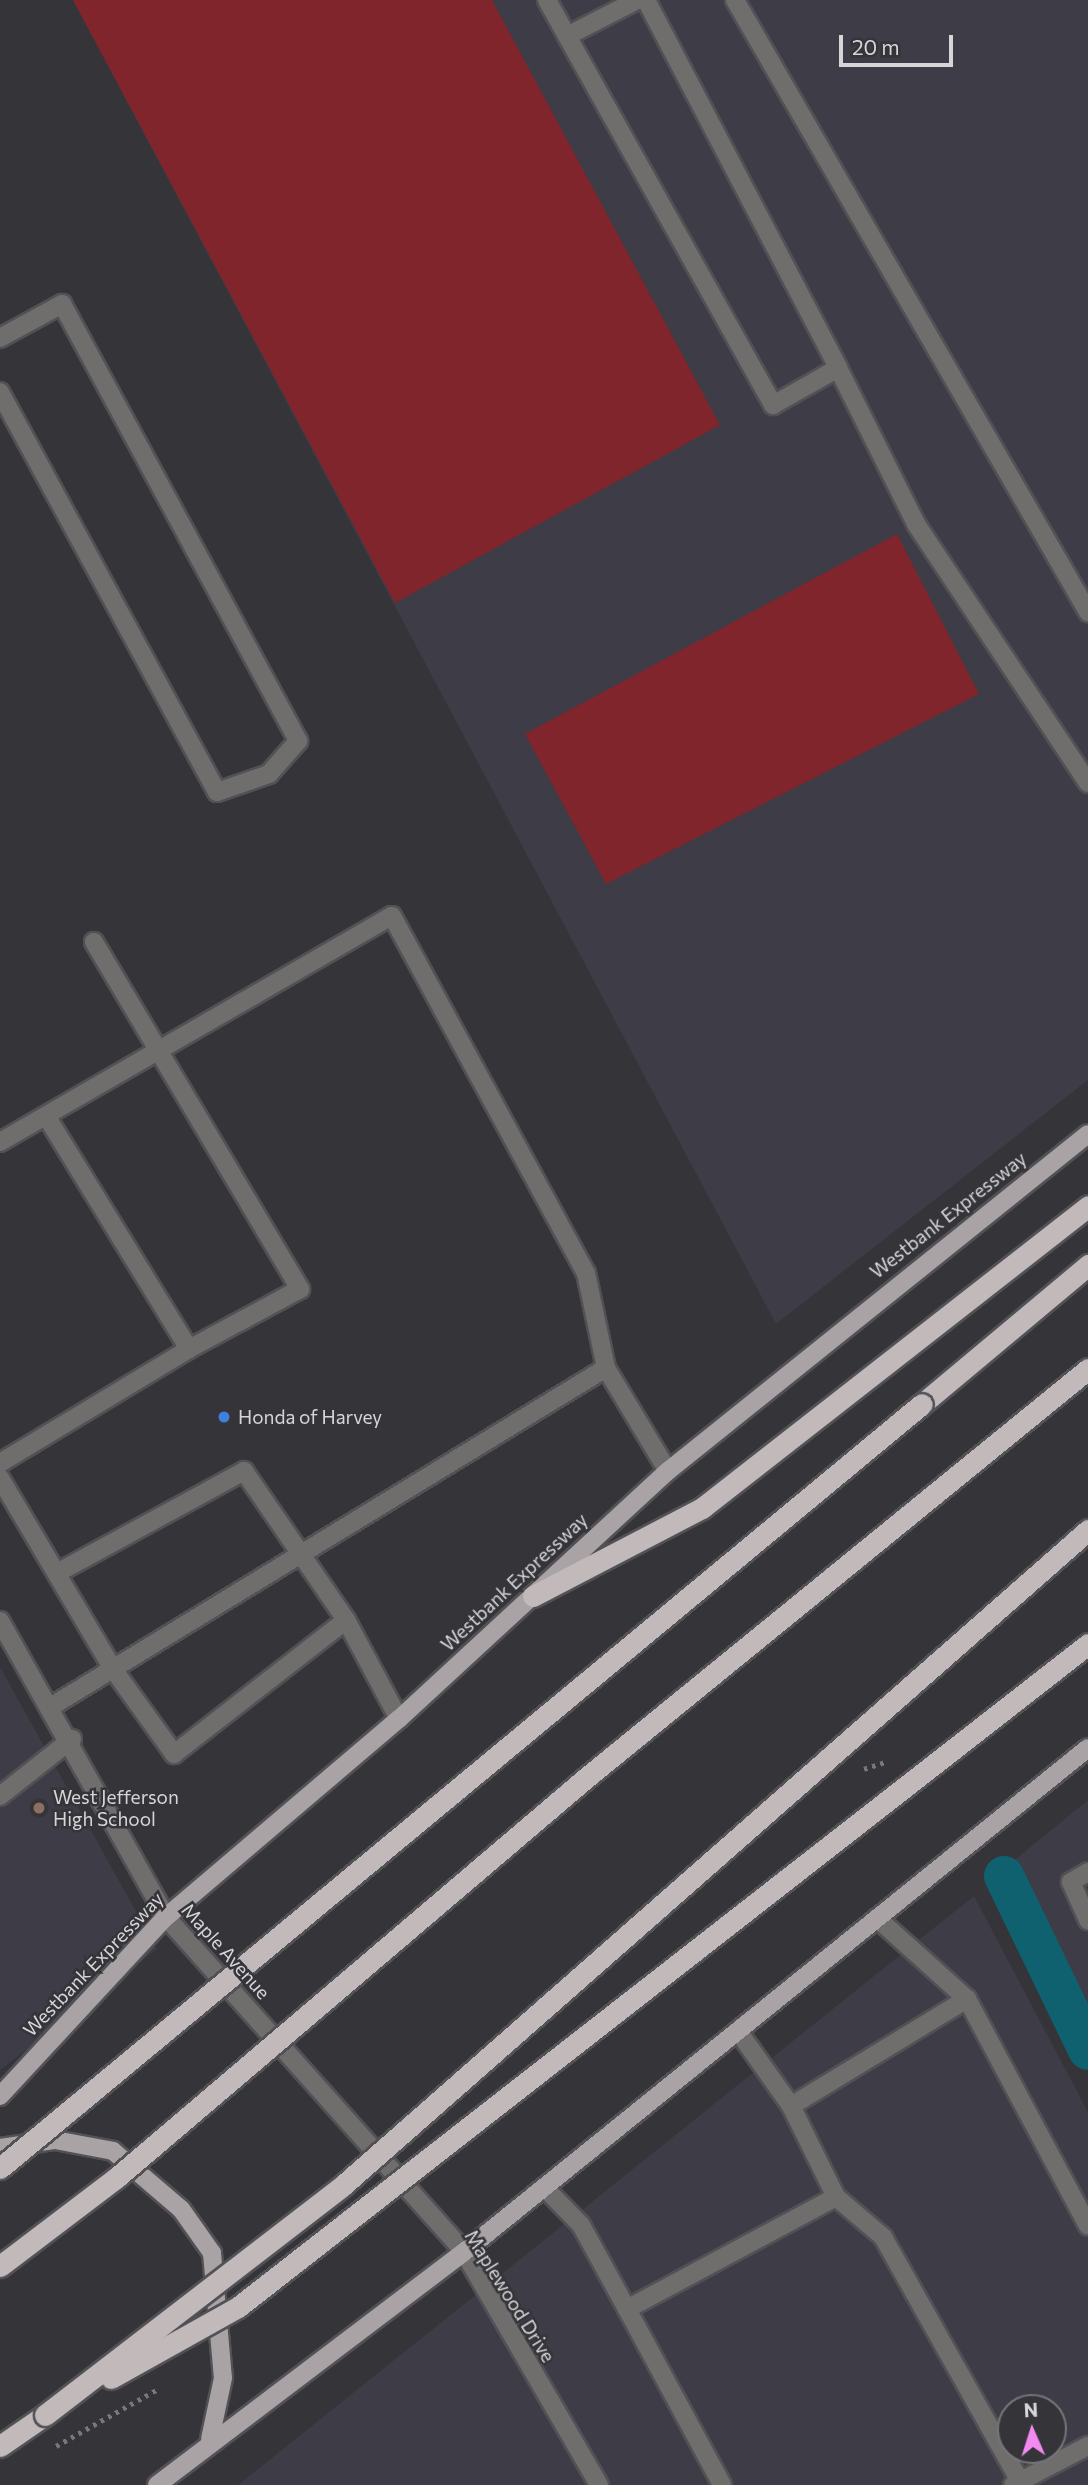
<!DOCTYPE html>
<html>
<head>
<meta charset="utf-8">
<style>
	body { margin:0 }
	#map { position:relative; width:1088px; height:2485px; overflow:hidden; background:#343439; font-family:Commissioner,sans-serif }
	div>[style] { position:absolute }
	.built>* { inset:0; background:#3d3c47 }
	.canal>* { height:40px; margin:-20px; padding:0 20px; transform-origin:20px; border-radius:20px; background:#106170 }
	.building>* { inset:0; background:#80252c }
	.path>* { height:4.5px; margin-top:-2.25px; transform-origin:0; background:repeating-linear-gradient(90deg,#78787c 0 3.5px,transparent 0 8.5px) }
	.roads { filter:drop-shadow(2px 0 #515156) drop-shadow(-2px 0 #515156) drop-shadow(0 2px #515156) drop-shadow(0 -2px #515156) }
	.minor>* { height:18px; margin:-9px; padding:0 9px; transform-origin:9px; border-radius:9px; background:#706d6d }
	.major>* { height:18px; margin:-9px; padding:0 9px; transform-origin:9px; border-radius:9px; background:#aaa3a5 }
	.highway>* { height:21px; margin:-10.5px; padding:0 10.5px; transform-origin:10.5px; border-radius:10.5px; background:#c1b9ba }
	.bridges { filter:drop-shadow(2px 0 #515156) drop-shadow(-2px 0 #515156) drop-shadow(0 2px #515156) drop-shadow(0 -2px #515156) }
	.highway-bridge>* { height:21px; margin:-10.5px; padding:0 10.5px; transform-origin:10.5px; border-radius:10.5px; background:#c1b9ba }
	.dots>* { width:19px; height:19px; translate:-50% -50%; box-sizing:border-box; border:4px solid #343439; border-radius:50% }
	span { translate:-50% -50%; white-space:nowrap; text-align:center; line-height:1.15; -webkit-text-stroke:5px #343439; paint-order:stroke }
	.street-label { font-size:19px; color:#d6d6d9 }
	.poi-label { font-size:19px; color:#d6d6d9 }
	.left { translate:0 -50%; text-align:left }
	.north { position:absolute; left:997px; top:2394px; width:70px; height:70px; box-sizing:border-box; background:#343439; border:2px solid #757579; border-radius:50%; rotate:357deg; font-size:19px; font-weight:700; line-height:28px; text-align:center; color:#d6d6d9 }
	.north::after { content:''; display:block; margin:auto; width:24px; height:32px; background:#f38af2; clip-path:polygon(50% 0,100% 100%,50% 72%,0 100%) }
	.scale { position:absolute; left:839px; top:35px; width:114px; height:32px; box-sizing:border-box; border:4px solid #d6d6d9; border-top:0; padding-left:9px; font-size:21px; line-height:24px; white-space:nowrap; color:#d6d6d9; -webkit-text-stroke:5px #343439; paint-order:stroke }
</style>
</head>
<body>
<div id="map">
	<div class="built">
		<div style="clip-path:polygon(73px 0,1088px 0,1088px 1080px,776px 1324px)"></div>
		<div style="clip-path:polygon(0 1667px,157px 1949px,0 2070px)"></div>
		<div style="clip-path:polygon(1088px 1800px,1088px 2043px,1006px 1867px)"></div>
		<div style="clip-path:polygon(evenodd,974px 1896px,1088px 2112px,1088px 2485px,238px 2485px,974px 1896px,1011px 2408px,1053px 2408px,1053px 2450px,1011px 2450px,1011px 2408px)"></div>
	</div>
	<div class="canal">
		<div style="left:1004px;top:1876px;width:193px;rotate:64.2deg"></div>
	</div>
	<div class="building">
		<div style="clip-path:polygon(73px 0,492px 0,720px 425px,395px 603px)"></div>
		<div style="clip-path:polygon(897px 534px,979px 694px,606px 884px,525px 734px)"></div>
	</div>
	<div class="path">
		<div style="left:864px;top:1769px;width:22px;rotate:-18deg"></div>
		<div style="left:56px;top:2446px;width:117px;rotate:-29.2deg"></div>
	</div>
	<div class="roads">
		<div class="minor">
			<div style="left:547px;top:0;width:41px;rotate:60.9deg"></div>
			<div style="left:567px;top:36px;width:79px;rotate:-27.2deg"></div>
			<div style="left:646px;top:0;width:415px;rotate:62.4deg"></div>
			<div style="left:735px;top:0;width:707px;rotate:60.02deg"></div>
			<div style="left:567px;top:36px;width:423px;rotate:60.8deg"></div>
			<div style="left:773px;top:405px;width:75px;rotate:-29.6deg"></div>
			<div style="left:838px;top:368px;width:174px;rotate:63.4deg"></div>
			<div style="left:916px;top:524px;width:311px;rotate:56.4deg"></div>
			<div style="left:0;top:338px;width:71px;rotate:-28.7deg"></div>
			<div style="left:62px;top:304px;width:497px;rotate:61.6deg"></div>
			<div style="left:298px;top:741px;width:44px;rotate:131.3deg"></div>
			<div style="left:269px;top:774px;width:55px;rotate:160.9deg"></div>
			<div style="left:217px;top:792px;width:455px;rotate:-118.5deg"></div>
			<div style="left:94px;top:942px;width:404px;rotate:59.3deg"></div>
			<div style="left:300px;top:1289px;width:126px;rotate:151.6deg"></div>
			<div style="left:0;top:1142px;width:452px;rotate:-30deg"></div>
			<div style="left:392px;top:916px;width:406px;rotate:61.5deg"></div>
			<div style="left:586px;top:1273px;width:97px;rotate:78.1deg"></div>
			<div style="left:0;top:1463px;width:221px;rotate:-31.1deg"></div>
			<div style="left:189px;top:1349px;width:272px;rotate:-121.5deg"></div>
			<div style="left:0;top:1478px;width:222px;rotate:59.4deg"></div>
			<div style="left:113px;top:1669px;width:105px;rotate:54.3deg"></div>
			<div style="left:174px;top:1754px;width:218px;rotate:-37.9deg"></div>
			<div style="left:57px;top:1573px;width:213px;rotate:-28.6deg"></div>
			<div style="left:244px;top:1471px;width:181px;rotate:55.6deg"></div>
			<div style="left:346px;top:1620px;width:112px;rotate:61.8deg"></div>
			<div style="left:0;top:1621px;width:339px;rotate:60.7deg"></div>
			<div style="left:166px;top:1917px;width:448px;rotate:48.3deg"></div>
			<div style="left:464px;top:2252px;width:269px;rotate:59.9deg"></div>
			<div style="left:52px;top:1706px;width:649px;rotate:-31.39deg"></div>
			<div style="left:606px;top:1368px;width:120px;rotate:59deg"></div>
			<div style="left:0;top:1796px;width:92px;rotate:-38.4deg"></div>
			<div style="left:1088px;top:1872px;width:20px;rotate:150deg"></div>
			<div style="left:1071px;top:1882px;width:42px;rotate:65.9deg"></div>
			<div style="left:877px;top:1918px;width:121px;rotate:42deg"></div>
			<div style="left:967px;top:1999px;width:257px;rotate:61.9deg"></div>
			<div style="left:791px;top:2106px;width:206px;rotate:-31.3deg"></div>
			<div style="left:544px;top:2187px;width:53px;rotate:45.8deg"></div>
			<div style="left:581px;top:2225px;width:96px;rotate:61.3deg"></div>
			<div style="left:627px;top:2309px;width:237px;rotate:-28.2deg"></div>
			<div style="left:836px;top:2197px;width:102px;rotate:-116.3deg"></div>
			<div style="left:791px;top:2106px;width:92px;rotate:-125.2deg"></div>
			<div style="left:836px;top:2197px;width:62px;rotate:40.4deg"></div>
			<div style="left:883px;top:2237px;width:280px;rotate:60.7deg"></div>
			<div style="left:627px;top:2309px;width:200px;rotate:61.6deg"></div>
			<div style="left:1013px;top:2485px;width:85px;rotate:-27.5deg"></div>
		</div>
		<div class="major">
			<div style="left:0;top:2096px;width:244px;rotate:-47.2deg"></div>
			<div style="left:166px;top:1917px;width:306px;rotate:-40.4deg"></div>
			<div style="left:399px;top:1719px;width:366px;rotate:-42.7deg"></div>
			<div style="left:668px;top:1471px;width:538px;rotate:-38.74deg"></div>
			<div style="left:0;top:2148px;width:56px;rotate:-8.3deg"></div>
			<div style="left:55px;top:2140px;width:59px;rotate:10.7deg"></div>
			<div style="left:113px;top:2151px;width:89px;rotate:40.5deg"></div>
			<div style="left:181px;top:2209px;width:54px;rotate:54.8deg"></div>
			<div style="left:212px;top:2253px;width:125px;rotate:85deg"></div>
			<div style="left:223px;top:2378px;width:62px;rotate:102deg"></div>
			<div style="left:157px;top:2485px;width:385px;rotate:-37.2deg"></div>
			<div style="left:464px;top:2252px;width:802px;rotate:-38.93deg"></div>
		</div>
		<div class="highway">
			<div style="left:922px;top:1404px;width:217px;rotate:-39.9deg"></div>
			<div style="left:533px;top:1596px;width:191px;rotate:-27.5deg"></div>
			<div style="left:702px;top:1508px;width:490px;rotate:-38deg"></div>
			<div style="left:0;top:2446px;width:55px;rotate:-34.6deg"></div>
		</div>
	</div>
	<div class="bridges">
		<div class="highway-bridge">
			<div style="left:0;top:2168px;width:1197px;rotate:-39.65deg"></div>
			<div style="left:0;top:2266px;width:146px;rotate:-37.2deg"></div>
			<div style="left:116px;top:2178px;width:619px;rotate:-40.41deg"></div>
			<div style="left:587px;top:1777px;width:646px;rotate:-39.16deg"></div>
			<div style="left:111px;top:2378px;width:145px;rotate:-29.2deg"></div>
			<div style="left:238px;top:2307px;width:1078px;rotate:-37.95deg"></div>
			<div style="left:45px;top:2415px;width:374px;rotate:-37.6deg"></div>
			<div style="left:341px;top:2187px;width:995px;rotate:-41.33deg"></div>
		</div>
	</div>
	<div class="dots">
		<div style="left:224px;top:1417px;background:#3f7fe0"></div>
		<div style="left:39px;top:1808px;background:#8d6e63"></div>
	</div>
	<div class="street-label">
		<span style="left:948px;top:1215px;rotate:-38deg">Westbank Expressway</span>
		<span style="left:514px;top:1582px;rotate:-43deg">Westbank Expressway</span>
		<span style="left:226px;top:1951px;rotate:48deg">Maple Avenue</span>
		<span style="left:93px;top:1964px;rotate:-46deg">Westbank Expressway</span>
		<span style="left:510px;top:2296px;rotate:58deg">Maplewood Drive</span>
	</div>
	<div class="poi-label">
		<span class="left" style="left:238px;top:1417px">Honda of Harvey</span>
		<span class="left" style="left:53px;top:1808px">West Jefferson<br>High School</span>
	</div>
	<div class="north">N</div>
	<div class="scale">20 m</div>
</div>
</body>
</html>
